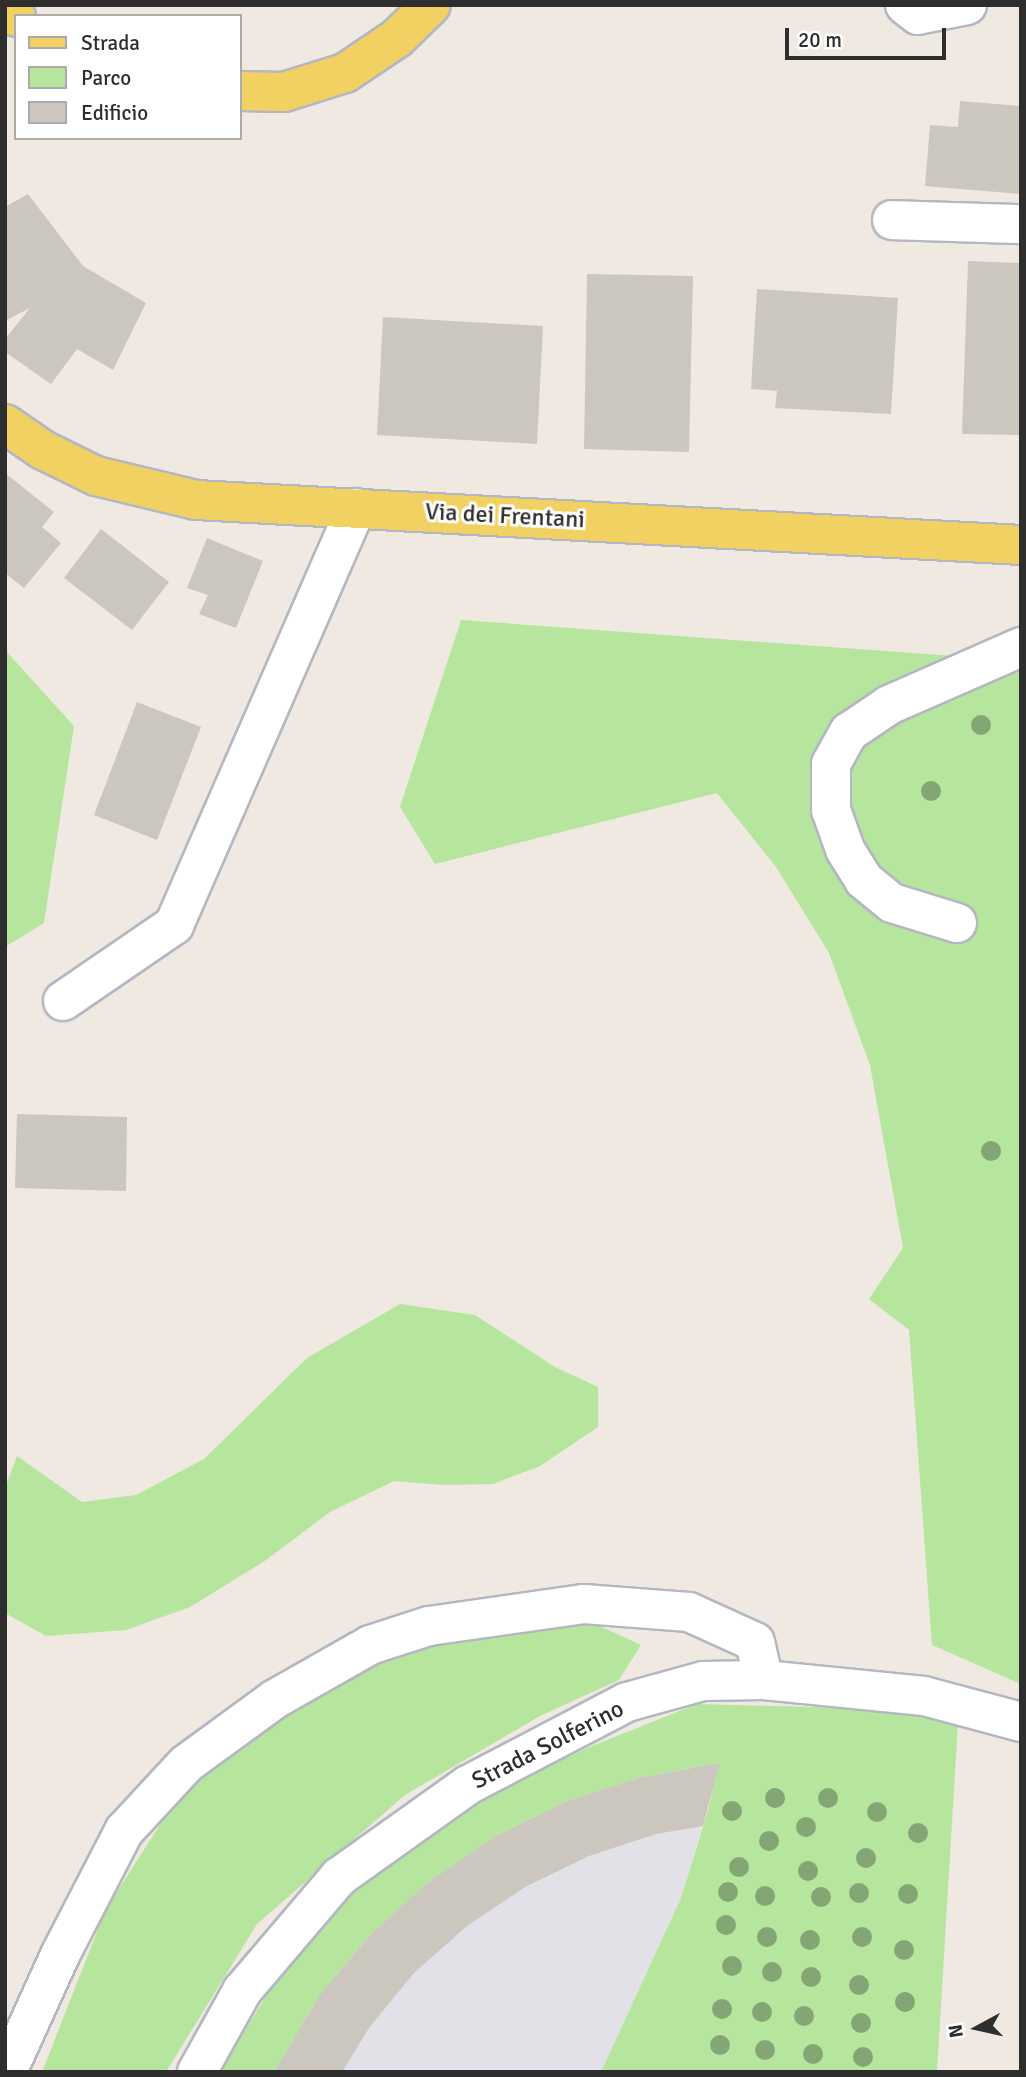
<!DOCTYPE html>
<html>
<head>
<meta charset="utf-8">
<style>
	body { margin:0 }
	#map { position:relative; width:1026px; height:2077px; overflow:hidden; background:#efe9e1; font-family:Signika,sans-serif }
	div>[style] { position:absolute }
	.industrial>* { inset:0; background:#e3e1e8 }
	.green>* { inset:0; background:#b6e59e }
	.building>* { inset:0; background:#cbc7bf }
	.roads { filter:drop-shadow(2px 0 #b4b7c1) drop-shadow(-2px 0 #b4b7c1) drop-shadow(0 2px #b4b7c1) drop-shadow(0 -2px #b4b7c1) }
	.minor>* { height:38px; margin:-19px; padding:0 19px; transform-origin:19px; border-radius:19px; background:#fff }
	.major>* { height:38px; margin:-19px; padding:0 19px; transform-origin:19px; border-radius:19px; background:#f2d163 }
	.trees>* { width:20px; height:20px; margin:-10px; border-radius:50%; background:#84a574 }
	span { translate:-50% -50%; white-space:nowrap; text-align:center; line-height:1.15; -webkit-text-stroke:6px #fff; paint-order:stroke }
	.street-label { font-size:24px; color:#2e2e2e }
	.frame { position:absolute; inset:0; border:7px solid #2e2e2e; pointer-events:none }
	.legend { position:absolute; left:14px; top:14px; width:228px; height:126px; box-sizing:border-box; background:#fff; border:2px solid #ababab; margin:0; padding:9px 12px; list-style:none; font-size:21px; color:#2e2e2e }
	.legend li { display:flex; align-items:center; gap:14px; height:35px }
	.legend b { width:35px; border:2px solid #ababab }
	.north { position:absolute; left:942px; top:1993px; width:70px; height:70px; -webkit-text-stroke:5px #fff; paint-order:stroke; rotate:262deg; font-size:19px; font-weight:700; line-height:28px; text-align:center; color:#2e2e2e }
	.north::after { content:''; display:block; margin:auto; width:24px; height:32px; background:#2e2e2e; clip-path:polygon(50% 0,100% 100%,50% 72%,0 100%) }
	.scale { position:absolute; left:785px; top:28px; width:161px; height:32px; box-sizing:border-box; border:4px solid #2e2e2e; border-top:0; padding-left:9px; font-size:21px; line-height:24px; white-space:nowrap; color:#2e2e2e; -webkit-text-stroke:5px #fff; paint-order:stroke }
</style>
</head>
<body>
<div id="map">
	<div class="industrial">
		<div style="clip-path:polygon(720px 1763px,681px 1898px,601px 2072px,274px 2072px,321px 1993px,372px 1933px,431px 1880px,496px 1836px,567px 1801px,642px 1777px)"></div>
	</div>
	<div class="green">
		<div style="clip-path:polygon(461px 620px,1021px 661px,1021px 1684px,932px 1645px,909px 1330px,869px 1299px,903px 1248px,870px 1065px,829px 953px,776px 867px,717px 793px,435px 864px,400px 807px)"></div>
		<div style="clip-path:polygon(5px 650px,74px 726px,44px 923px,5px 947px)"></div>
		<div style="clip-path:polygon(400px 1304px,475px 1315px,555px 1367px,598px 1387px,598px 1427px,540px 1466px,493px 1484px,443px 1485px,394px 1481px,330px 1512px,266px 1560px,190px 1607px,126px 1630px,46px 1636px,5px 1613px,5px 1488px,17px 1456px,82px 1502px,136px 1495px,204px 1459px,307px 1358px)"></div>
		<div style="clip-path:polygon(593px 1623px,641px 1645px,619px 1680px,540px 1716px,405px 1795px,257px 1924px,166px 2072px,42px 2072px,106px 1909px,181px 1792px,304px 1690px,439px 1635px)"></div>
		<div style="clip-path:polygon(697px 1704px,897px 1709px,958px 1723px,937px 2072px,601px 2072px,681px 1898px,709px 1807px,719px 1763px,642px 1777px,567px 1801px,496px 1836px,431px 1880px,372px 1933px,321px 1993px,274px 2072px,219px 2072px,268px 1993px,354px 1887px,461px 1808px,587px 1748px)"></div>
	</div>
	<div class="building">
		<div style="clip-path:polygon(960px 101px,1021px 106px,1021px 194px,925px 186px,930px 125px,958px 127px)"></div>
		<div style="clip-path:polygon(28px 194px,83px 266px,146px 303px,113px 370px,77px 349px,51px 384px,5px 352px,5px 339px,30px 308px,5px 321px,5px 207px)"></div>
		<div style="clip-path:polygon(968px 261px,1021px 263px,1021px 435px,962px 434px)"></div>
		<div style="clip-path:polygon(587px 274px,693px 276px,689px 452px,584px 449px)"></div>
		<div style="clip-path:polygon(757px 289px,898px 298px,891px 414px,775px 408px,777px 391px,751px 389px)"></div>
		<div style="clip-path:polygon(383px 317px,543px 326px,537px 444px,377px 435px)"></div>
		<div style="clip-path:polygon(5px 473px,54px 512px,42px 527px,61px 543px,24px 588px,5px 573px)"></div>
		<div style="clip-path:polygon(101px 529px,169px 582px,132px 630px,64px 578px)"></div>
		<div style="clip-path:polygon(207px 538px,263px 561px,236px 628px,199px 614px,208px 595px,187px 588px)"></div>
		<div style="clip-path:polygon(137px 702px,201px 727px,157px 840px,94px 815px)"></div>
		<div style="clip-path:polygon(17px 1114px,127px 1117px,126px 1191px,15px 1188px)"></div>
		<div style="clip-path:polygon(720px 1763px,703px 1826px,656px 1834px,589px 1856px,525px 1887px,467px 1926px,414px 1973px,369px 2028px,342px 2072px,274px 2072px,321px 1993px,372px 1933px,431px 1880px,496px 1836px,567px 1801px,642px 1777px)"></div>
	</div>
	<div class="roads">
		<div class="minor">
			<div style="left:905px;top:5px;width:16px;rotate:38deg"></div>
			<div style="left:918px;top:15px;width:50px;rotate:-11.5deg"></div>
			<div style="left:892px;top:220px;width:129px;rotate:1.8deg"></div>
			<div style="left:957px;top:923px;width:68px;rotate:-162.9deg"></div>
			<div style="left:892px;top:903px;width:36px;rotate:-141deg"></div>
			<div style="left:864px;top:880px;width:36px;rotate:-122deg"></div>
			<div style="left:845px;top:849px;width:41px;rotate:-109.7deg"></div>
			<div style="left:831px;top:810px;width:46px;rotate:-90deg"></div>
			<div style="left:831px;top:764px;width:37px;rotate:-61deg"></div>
			<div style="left:849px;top:732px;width:48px;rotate:-34deg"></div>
			<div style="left:889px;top:705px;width:144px;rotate:-23.7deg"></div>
			<div style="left:63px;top:1001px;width:135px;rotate:-34.4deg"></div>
			<div style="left:174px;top:925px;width:455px;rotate:-66.4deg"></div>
			<div style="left:7px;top:2072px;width:128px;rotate:-65.6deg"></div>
			<div style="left:60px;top:1955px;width:140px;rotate:-62.7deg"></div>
			<div style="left:124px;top:1831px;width:91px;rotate:-47.2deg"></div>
			<div style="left:186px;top:1764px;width:110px;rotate:-36.1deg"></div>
			<div style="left:275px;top:1699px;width:109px;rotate:-29.6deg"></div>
			<div style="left:370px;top:1645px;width:62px;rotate:-17.9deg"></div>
			<div style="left:429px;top:1626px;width:157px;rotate:-8.1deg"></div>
			<div style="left:584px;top:1604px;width:105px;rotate:4.4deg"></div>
			<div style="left:689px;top:1612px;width:72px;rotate:24.4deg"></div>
			<div style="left:755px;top:1642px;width:39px;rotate:77deg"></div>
			<div style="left:197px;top:2072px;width:93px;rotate:-60.9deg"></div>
			<div style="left:242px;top:1991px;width:150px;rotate:-49.6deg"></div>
			<div style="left:339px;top:1877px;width:158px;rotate:-35.5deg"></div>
			<div style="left:468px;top:1785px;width:179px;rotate:-27.6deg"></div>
			<div style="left:627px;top:1702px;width:79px;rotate:-15.4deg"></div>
			<div style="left:703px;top:1681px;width:61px;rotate:-0.9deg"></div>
			<div style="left:764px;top:1680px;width:161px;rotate:5.7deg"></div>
			<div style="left:924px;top:1696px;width:100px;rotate:15deg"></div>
		</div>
		<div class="major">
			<div style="left:5px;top:12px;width:12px;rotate:24deg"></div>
			<div style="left:240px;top:91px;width:44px;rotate:1.3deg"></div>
			<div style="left:284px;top:92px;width:64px;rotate:-17.3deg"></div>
			<div style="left:345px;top:73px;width:63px;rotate:-33.9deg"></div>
			<div style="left:397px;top:38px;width:47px;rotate:-44.1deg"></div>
			<div style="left:5px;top:424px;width:46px;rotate:34.4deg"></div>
			<div style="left:43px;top:450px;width:59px;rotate:26.1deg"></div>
			<div style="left:96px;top:476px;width:103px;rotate:13.5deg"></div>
			<div style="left:196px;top:500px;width:826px;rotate:3.12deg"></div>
		</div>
	</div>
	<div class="trees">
		<div style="left:981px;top:725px"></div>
		<div style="left:931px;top:791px"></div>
		<div style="left:991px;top:1151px"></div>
		<div style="left:775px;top:1798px"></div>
		<div style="left:828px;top:1798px"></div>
		<div style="left:732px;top:1811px"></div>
		<div style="left:877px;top:1812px"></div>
		<div style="left:806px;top:1827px"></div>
		<div style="left:918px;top:1833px"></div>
		<div style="left:769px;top:1841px"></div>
		<div style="left:866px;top:1858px"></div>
		<div style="left:739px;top:1867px"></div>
		<div style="left:808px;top:1871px"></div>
		<div style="left:728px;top:1892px"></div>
		<div style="left:859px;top:1893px"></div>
		<div style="left:908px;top:1894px"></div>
		<div style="left:765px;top:1896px"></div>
		<div style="left:821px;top:1897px"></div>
		<div style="left:726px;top:1925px"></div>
		<div style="left:767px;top:1937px"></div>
		<div style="left:862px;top:1937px"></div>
		<div style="left:810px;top:1940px"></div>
		<div style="left:904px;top:1950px"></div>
		<div style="left:732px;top:1966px"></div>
		<div style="left:772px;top:1972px"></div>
		<div style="left:811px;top:1977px"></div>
		<div style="left:859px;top:1985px"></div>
		<div style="left:905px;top:2002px"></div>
		<div style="left:722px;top:2009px"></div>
		<div style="left:762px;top:2012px"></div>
		<div style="left:804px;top:2016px"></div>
		<div style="left:861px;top:2023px"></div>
		<div style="left:720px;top:2045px"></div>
		<div style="left:765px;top:2050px"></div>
		<div style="left:813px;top:2054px"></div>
		<div style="left:863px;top:2057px"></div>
	</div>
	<div class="street-label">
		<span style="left:505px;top:516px;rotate:3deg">Via dei Frentani</span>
		<span style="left:548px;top:1745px;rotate:-27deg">Strada Solferino</span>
	</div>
	<div class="frame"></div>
	<ul class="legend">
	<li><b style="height:9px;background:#f2d163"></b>Strada</li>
	<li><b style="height:19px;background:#b6e59e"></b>Parco</li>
	<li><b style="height:19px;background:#cbc7bf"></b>Edificio</li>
	</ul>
	<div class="north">N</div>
	<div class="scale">20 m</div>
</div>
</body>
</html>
